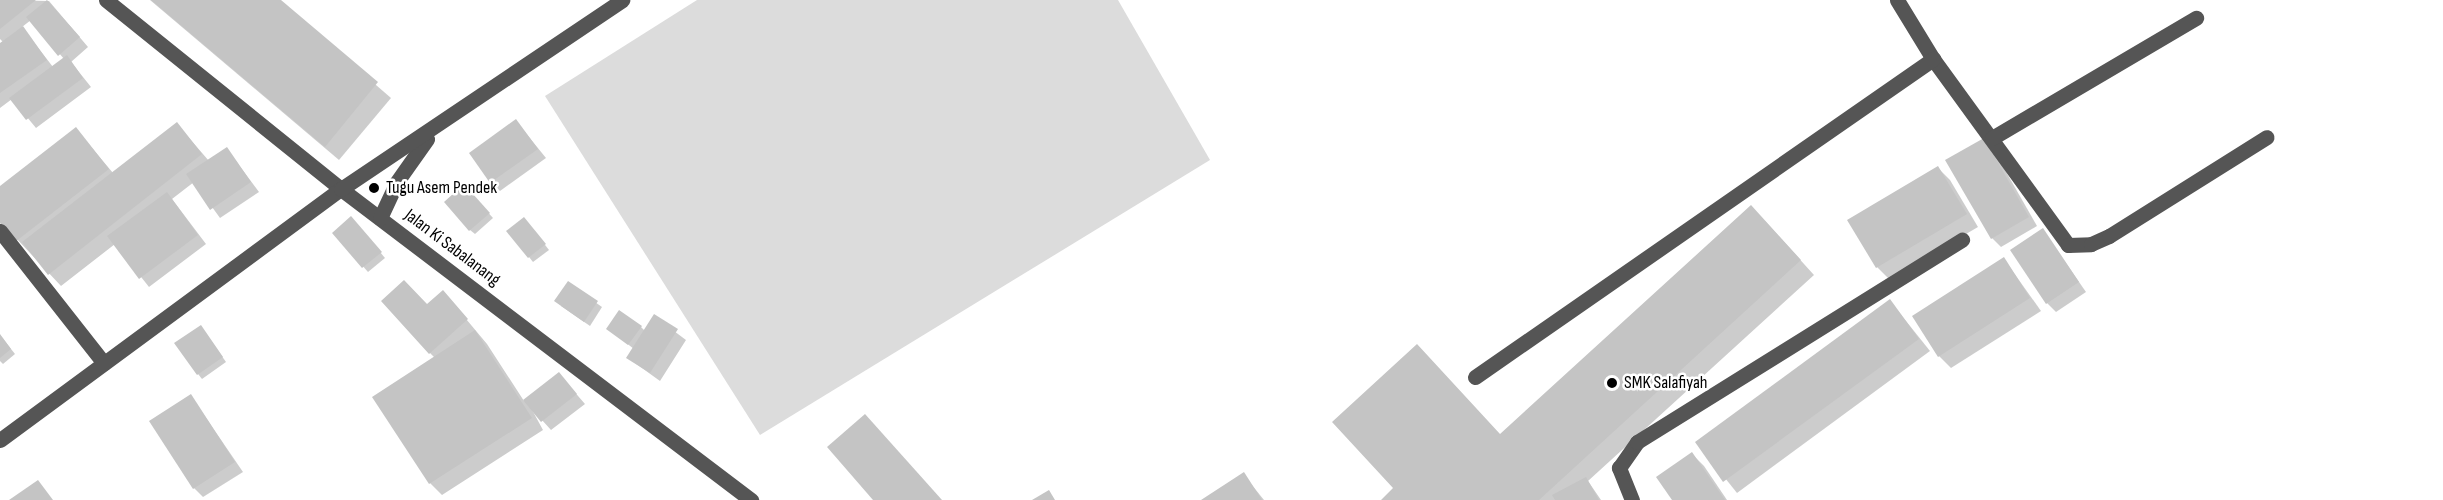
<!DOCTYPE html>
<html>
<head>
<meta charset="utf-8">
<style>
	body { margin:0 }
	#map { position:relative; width:2443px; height:500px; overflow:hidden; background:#fff; font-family:"Sofia Sans Condensed",sans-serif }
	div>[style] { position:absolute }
	.green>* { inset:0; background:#dcdcdc }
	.shadow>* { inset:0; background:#0003 }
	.building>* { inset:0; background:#c4c4c4 }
	.minor>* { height:15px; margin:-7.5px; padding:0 7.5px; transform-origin:7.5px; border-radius:7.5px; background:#555 }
	.dots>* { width:16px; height:16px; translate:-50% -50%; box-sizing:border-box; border:3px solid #fff; border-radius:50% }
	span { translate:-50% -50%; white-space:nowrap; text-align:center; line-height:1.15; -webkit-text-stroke:5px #fff; paint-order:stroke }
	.poi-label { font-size:18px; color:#000 }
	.left { translate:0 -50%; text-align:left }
	.street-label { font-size:18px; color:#000 }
</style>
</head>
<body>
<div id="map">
	<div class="green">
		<div style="clip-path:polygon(697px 0,1118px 0,1210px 160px,760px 435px,545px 96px)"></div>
	</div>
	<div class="shadow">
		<div style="clip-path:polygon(evenodd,0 0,49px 1px,88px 47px,71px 62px,91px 87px,36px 128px,12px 99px,0 108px,0 44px,3px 42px,0 39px,0 0,31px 20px,64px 59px,53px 67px,22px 27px,31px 20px)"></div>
		<div style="clip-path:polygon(150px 0,278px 0,391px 98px,339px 160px)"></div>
		<div style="clip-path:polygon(516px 121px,546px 158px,500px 191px,491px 182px)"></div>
		<div style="clip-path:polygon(177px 124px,209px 161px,227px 149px,259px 192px,220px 218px,194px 182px,172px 199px,206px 244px,149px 287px,115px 244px,61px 286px,0 221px,0 188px,76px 129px,113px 173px)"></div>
		<div style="clip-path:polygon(1993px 149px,2037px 226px,2001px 247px,1992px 238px)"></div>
		<div style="clip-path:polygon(1938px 168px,1950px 180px,1978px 227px,1889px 279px,1877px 267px,1849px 221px)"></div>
		<div style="clip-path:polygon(469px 191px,493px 218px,475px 234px,470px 230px)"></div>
		<div style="clip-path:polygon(1765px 221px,1814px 275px,1588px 481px,1601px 500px,1383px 500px,1501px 436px)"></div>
		<div style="clip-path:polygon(356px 223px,385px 258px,368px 272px,334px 233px)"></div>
		<div style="clip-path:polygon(528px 223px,549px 250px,533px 262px,529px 257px)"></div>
		<div style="clip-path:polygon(2043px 230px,2086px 292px,2056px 312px,2047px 303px)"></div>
		<div style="clip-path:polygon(2004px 259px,2041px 311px,1951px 368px,1939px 356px)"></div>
		<div style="clip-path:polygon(568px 283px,602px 307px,590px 326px,561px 306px)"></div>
		<div style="clip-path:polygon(451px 301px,487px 344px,524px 401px,559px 374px,585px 404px,551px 430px,531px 408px,543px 430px,442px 495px,430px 483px,435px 358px,430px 353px,427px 306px)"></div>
		<div style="clip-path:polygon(1890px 301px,1930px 351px,1737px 493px,1697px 443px)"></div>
		<div style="clip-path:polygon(654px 316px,686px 340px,660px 381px,628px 358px,634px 349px,608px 329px,641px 327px,645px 331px)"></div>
		<div style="clip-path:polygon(205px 332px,226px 362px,202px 379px,198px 374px)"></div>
		<div style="clip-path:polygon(0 335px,15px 354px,3px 364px,0 361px)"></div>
		<div style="clip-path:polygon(191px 396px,243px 472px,203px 497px,194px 488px)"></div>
		<div style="clip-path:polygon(1692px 454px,1704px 466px,1727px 500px,1674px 500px)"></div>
		<div style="clip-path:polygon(1243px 474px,1264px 500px,1203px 500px)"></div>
	</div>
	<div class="building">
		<div style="clip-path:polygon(0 0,36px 0,0 29px)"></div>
		<div style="clip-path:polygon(47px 0,80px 37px,58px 56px,26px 17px)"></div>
		<div style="clip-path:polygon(151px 0,281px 0,378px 82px,325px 147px)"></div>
		<div style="clip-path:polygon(23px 26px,47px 60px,0 93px,0 43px)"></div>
		<div style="clip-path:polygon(67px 55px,83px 78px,26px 120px,9px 98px)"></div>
		<div style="clip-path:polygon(516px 119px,538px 149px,490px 183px,469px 153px)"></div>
		<div style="clip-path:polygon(177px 122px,202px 154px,48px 275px,22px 242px)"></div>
		<div style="clip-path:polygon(76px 127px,109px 169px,15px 242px,0 223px,0 186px)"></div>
		<div style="clip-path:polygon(1984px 138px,2029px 217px,1991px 239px,1945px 160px)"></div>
		<div style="clip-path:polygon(227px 147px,251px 182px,210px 210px,186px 174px)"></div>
		<div style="clip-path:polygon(1938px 166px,1967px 214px,1876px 268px,1847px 220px)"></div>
		<div style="clip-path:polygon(464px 184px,490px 213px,469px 231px,444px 202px)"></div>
		<div style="clip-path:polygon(167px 192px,198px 235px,139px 279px,107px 236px)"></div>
		<div style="clip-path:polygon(1751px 205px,1801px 260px,1539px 500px,1381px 500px,1393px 488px,1332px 422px,1417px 344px,1500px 434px)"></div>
		<div style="clip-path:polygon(351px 216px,382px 252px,362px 268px,332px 233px)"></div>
		<div style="clip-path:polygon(524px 217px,546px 244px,528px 258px,506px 231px)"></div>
		<div style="clip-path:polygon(2043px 228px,2079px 282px,2046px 304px,2010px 250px)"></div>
		<div style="clip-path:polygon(2004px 257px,2030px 298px,1938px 357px,1912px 316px)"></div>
		<div style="clip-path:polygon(404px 280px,427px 304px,443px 290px,468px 319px,429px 354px,381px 301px)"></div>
		<div style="clip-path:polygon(568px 281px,598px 301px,584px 322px,554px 301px)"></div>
		<div style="clip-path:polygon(1890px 299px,1919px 339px,1723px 482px,1695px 442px)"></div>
		<div style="clip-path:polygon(619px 310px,642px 326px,628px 345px,606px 329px)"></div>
		<div style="clip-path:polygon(654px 314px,678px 329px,650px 373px,626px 358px)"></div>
		<div style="clip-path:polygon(201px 325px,223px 357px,197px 375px,174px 343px)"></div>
		<div style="clip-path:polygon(475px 330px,532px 418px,429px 484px,372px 397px)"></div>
		<div style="clip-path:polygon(0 334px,11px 349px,0 358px)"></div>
		<div style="clip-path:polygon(559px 372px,577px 394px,541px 422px,523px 400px)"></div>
		<div style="clip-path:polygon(191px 394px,235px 462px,193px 489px,149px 421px)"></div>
		<div style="clip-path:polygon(865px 414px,942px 500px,873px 500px,827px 447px)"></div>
		<div style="clip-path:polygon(1692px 452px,1725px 500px,1672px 500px,1656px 477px)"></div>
		<div style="clip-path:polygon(1244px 472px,1262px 500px,1201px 500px)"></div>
		<div style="clip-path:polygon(1586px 477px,1599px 500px,1555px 500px,1552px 495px)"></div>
		<div style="clip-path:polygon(38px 480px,53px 500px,9px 500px)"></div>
		<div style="clip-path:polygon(1049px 490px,1055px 500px,1032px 500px)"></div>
	</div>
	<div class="minor">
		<div style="left:106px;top:0;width:302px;rotate:38.8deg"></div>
		<div style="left:341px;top:189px;width:515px;rotate:37.18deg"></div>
		<div style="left:1897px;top:0;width:69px;rotate:58.6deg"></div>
		<div style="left:1933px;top:59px;width:230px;rotate:54deg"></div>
		<div style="left:2068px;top:245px;width:23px;rotate:-2deg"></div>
		<div style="left:2091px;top:244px;width:20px;rotate:-24deg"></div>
		<div style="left:2109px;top:236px;width:186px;rotate:-32.1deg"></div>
		<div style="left:1992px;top:138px;width:237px;rotate:-30.5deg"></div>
		<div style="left:380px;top:218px;width:38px;rotate:-65deg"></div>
		<div style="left:396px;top:183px;width:54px;rotate:-54.8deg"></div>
		<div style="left:0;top:231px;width:168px;rotate:51.8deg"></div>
		<div style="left:1475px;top:377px;width:558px;rotate:-34.77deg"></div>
		<div style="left:0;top:440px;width:423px;rotate:-36.4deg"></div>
		<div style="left:341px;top:189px;width:339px;rotate:-33.9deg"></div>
		<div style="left:1632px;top:500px;width:35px;rotate:-112deg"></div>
		<div style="left:1619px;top:468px;width:32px;rotate:-55deg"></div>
		<div style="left:1637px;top:442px;width:383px;rotate:-31.9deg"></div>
	</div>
	<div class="dots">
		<div style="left:374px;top:188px;background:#000"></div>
		<div style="left:1612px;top:383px;background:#000"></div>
	</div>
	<div class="poi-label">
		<span class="left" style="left:386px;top:188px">Tugu Asem Pendek</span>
		<span class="left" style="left:1624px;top:383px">SMK Salafiyah</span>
	</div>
	<div class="street-label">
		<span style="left:452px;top:248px;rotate:37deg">Jalan Ki Sabalanang</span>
	</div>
</div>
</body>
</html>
